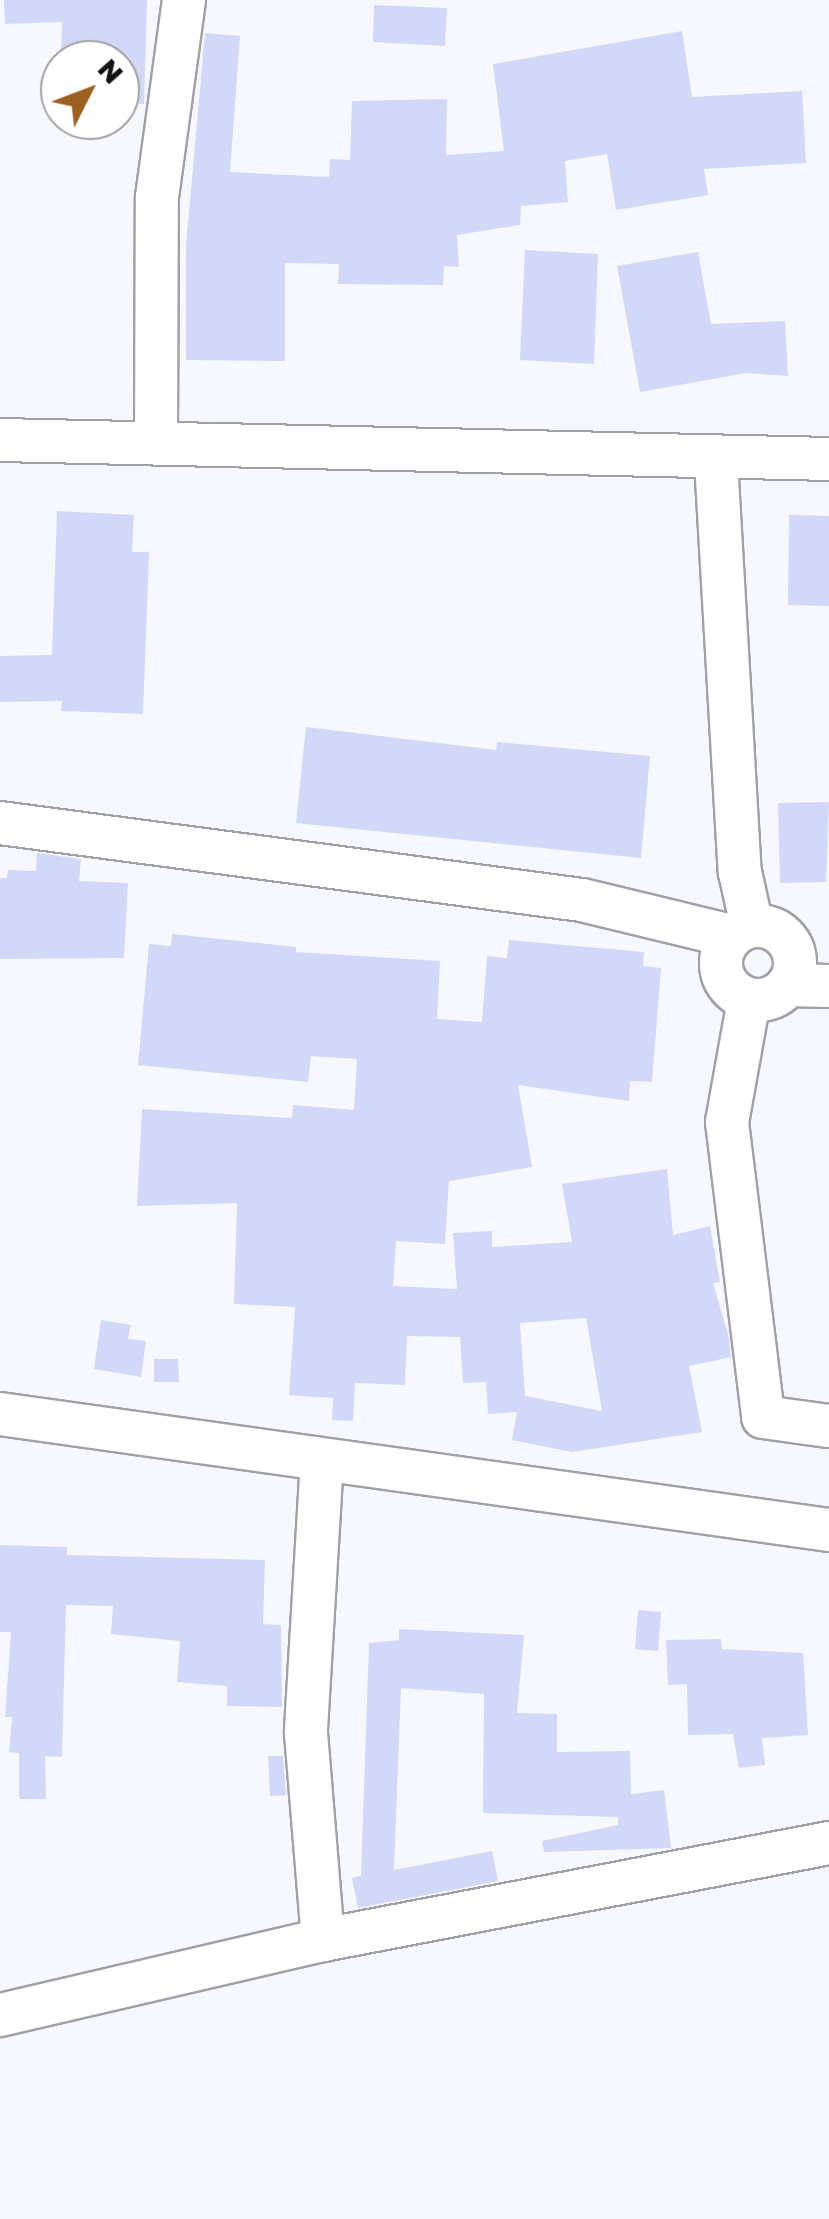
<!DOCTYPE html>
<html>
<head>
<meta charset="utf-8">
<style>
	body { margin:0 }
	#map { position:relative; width:829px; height:2219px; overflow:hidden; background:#f6f8fe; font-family:"Golos Text",sans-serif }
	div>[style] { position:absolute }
	.building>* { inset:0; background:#d2d8f7 }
	.roads { filter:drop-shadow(2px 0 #a0a1a7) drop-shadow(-2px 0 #a0a1a7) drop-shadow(0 2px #a0a1a7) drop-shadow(0 -2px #a0a1a7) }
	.minor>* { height:42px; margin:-21px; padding:0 21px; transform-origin:21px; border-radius:21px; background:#fff }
	.minor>.ring { margin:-21px; padding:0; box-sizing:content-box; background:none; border:42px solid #fff; border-radius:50% }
	span { translate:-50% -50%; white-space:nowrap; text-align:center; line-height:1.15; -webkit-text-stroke:8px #fff; paint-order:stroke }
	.north { position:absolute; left:40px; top:40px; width:100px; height:100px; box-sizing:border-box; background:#fff; border:2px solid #a1a1a1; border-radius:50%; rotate:48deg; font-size:28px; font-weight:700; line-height:40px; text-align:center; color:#131315 }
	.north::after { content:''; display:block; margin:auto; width:35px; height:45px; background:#9c6021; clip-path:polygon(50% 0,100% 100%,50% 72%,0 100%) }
</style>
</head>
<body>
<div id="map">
	<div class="building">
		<div style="clip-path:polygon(4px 0,147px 0,144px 104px,120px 103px,120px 60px,61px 60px,62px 22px,5px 24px)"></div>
		<div style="clip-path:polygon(374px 5px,447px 8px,445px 46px,373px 42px)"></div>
		<div style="clip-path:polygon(682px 31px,692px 97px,802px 91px,806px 163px,704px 169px,708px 195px,616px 210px,607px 154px,565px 161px,568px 202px,521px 206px,520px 225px,457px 235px,459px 267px,444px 266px,443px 285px,338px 284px,339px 264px,285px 263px,285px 361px,186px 360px,186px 245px,205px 33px,240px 36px,230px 172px,329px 177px,330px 159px,350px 160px,352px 101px,447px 99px,446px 155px,504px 151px,493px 64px)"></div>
		<div style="clip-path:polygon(525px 250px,598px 254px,594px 364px,520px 360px)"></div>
		<div style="clip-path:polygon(698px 252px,711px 324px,785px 321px,788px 376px,746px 373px,640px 392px,617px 266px)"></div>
		<div style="clip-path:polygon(57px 511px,134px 515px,132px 552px,149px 552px,143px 714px,61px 711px,62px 701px,0 702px,0 656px,52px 655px)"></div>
		<div style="clip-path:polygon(789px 515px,829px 516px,829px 606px,788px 605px)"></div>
		<div style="clip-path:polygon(306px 727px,496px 750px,497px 742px,650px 756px,641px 858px,296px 823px)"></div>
		<div style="clip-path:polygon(829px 802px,826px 882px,780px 883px,778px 803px)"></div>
		<div style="clip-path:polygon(37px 853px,81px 859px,79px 881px,128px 883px,124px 958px,0 959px,0 878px,7px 878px,8px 870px,36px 871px)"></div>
		<div style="clip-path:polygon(evenodd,172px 934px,296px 947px,296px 952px,440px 961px,437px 1019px,482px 1022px,487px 956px,507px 958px,509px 940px,644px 952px,643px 966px,661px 968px,652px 1082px,630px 1081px,629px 1101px,518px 1085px,532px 1167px,449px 1181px,445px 1244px,396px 1241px,393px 1286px,457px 1289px,453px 1233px,492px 1231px,492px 1247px,572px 1242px,562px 1184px,667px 1169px,673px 1235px,710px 1226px,720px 1282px,713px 1283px,728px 1334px,731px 1357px,689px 1366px,702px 1432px,572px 1452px,512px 1440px,517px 1412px,488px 1414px,486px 1382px,463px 1383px,460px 1337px,407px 1336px,405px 1385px,355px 1383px,353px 1421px,332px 1420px,333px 1398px,289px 1395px,295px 1307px,234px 1304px,237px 1203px,137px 1206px,142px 1109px,292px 1118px,293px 1105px,354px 1110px,357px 1059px,311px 1056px,308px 1082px,138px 1065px,149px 944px,171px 946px,172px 934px,586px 1318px,602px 1411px,525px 1396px,520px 1323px,586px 1318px)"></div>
		<div style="clip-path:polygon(101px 1320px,131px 1325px,128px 1339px,146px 1341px,141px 1377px,94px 1369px)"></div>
		<div style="clip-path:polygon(154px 1359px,178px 1359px,179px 1382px,154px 1382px)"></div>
		<div style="clip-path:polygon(0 1545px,67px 1547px,67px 1555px,265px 1560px,263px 1624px,281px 1625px,282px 1707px,227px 1706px,227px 1686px,177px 1682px,180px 1641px,111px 1634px,113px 1606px,66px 1605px,62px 1757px,45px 1756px,46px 1799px,19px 1799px,19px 1753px,9px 1752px,12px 1717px,5px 1717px,11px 1632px,0 1632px)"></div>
		<div style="clip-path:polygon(638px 1610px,661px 1612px,658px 1651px,635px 1649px)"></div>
		<div style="clip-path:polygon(399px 1629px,524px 1635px,517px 1713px,557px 1714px,557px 1752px,630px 1751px,631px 1794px,664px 1790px,671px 1848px,544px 1852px,542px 1841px,618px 1825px,618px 1817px,483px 1813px,484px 1694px,401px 1688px,394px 1870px,492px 1851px,498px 1881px,358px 1908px,352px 1878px,361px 1876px,369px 1643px,399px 1640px)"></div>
		<div style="clip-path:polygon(721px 1639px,722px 1649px,803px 1653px,808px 1735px,762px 1738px,765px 1765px,739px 1768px,733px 1734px,688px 1735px,687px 1684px,668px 1685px,666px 1640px)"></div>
		<div style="clip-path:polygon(268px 1756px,283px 1756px,286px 1795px,270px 1796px)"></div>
	</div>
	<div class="roads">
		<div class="minor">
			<div style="left:156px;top:439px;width:242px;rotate:-89.8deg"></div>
			<div style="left:157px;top:197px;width:199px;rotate:-82.2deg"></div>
			<div style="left:0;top:440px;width:829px;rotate:1.31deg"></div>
			<div style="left:716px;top:461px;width:412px;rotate:86.7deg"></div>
			<div style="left:740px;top:872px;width:55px;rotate:77.5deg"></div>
			<div style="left:0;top:823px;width:587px;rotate:7.54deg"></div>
			<div style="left:582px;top:900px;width:153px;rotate:13.6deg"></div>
			<div class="ring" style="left:721px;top:926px;width:32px;height:32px"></div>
			<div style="left:788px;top:985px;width:41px;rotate:1.4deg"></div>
			<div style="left:749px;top:1000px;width:124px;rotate:100.2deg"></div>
			<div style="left:727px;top:1122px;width:297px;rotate:83deg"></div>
			<div style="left:763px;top:1417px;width:67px;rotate:7.8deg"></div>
			<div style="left:0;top:1414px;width:837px;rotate:7.97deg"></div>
			<div style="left:322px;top:1460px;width:273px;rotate:93.4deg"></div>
			<div style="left:306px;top:1733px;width:208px;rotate:85.3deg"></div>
			<div style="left:0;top:2015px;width:332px;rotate:-13.1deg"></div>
			<div style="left:323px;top:1940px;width:515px;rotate:-10.85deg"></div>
		</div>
	</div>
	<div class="north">N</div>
</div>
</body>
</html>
